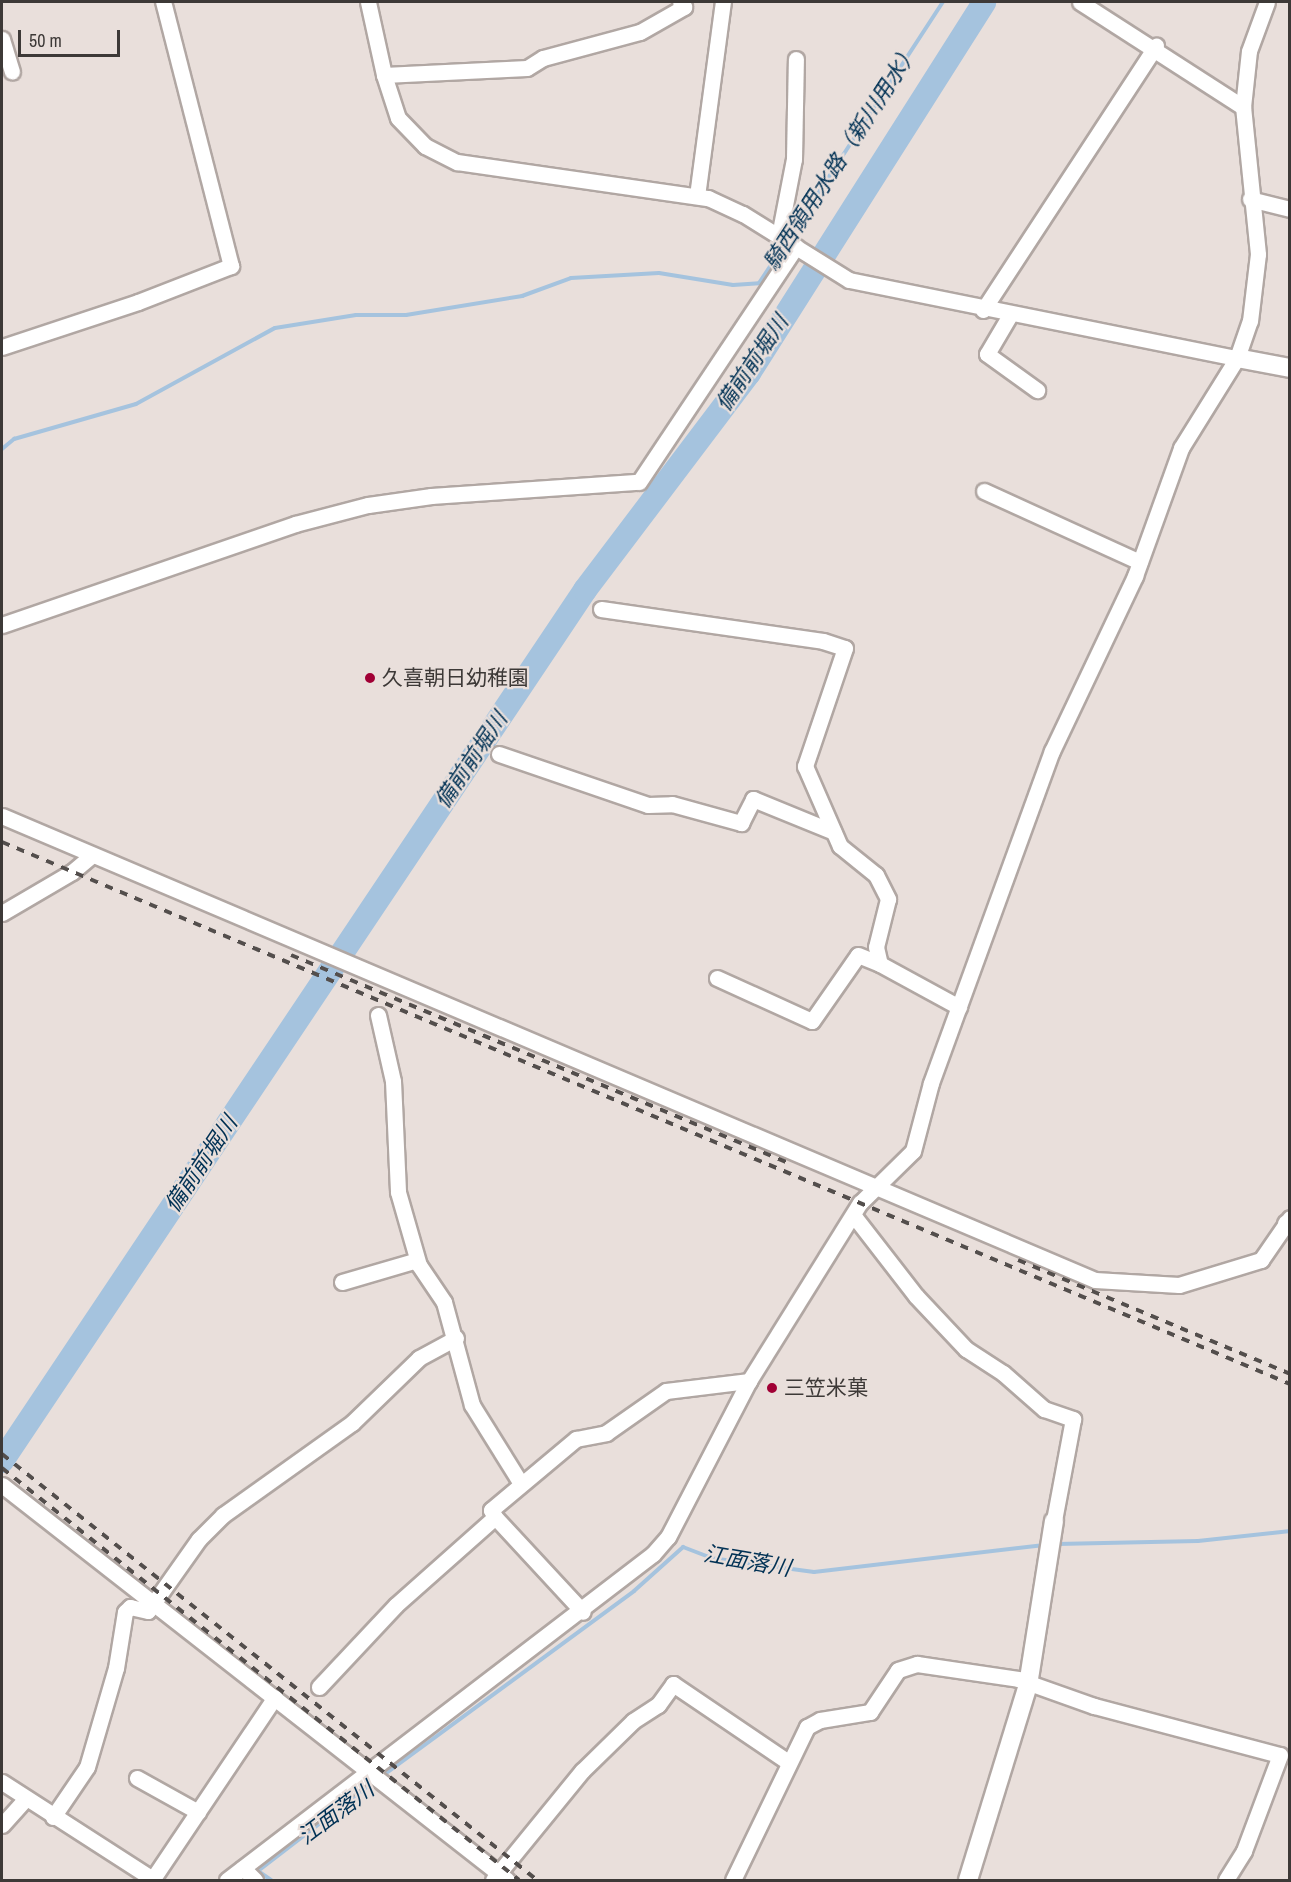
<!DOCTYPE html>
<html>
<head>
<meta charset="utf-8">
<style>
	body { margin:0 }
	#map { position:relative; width:1291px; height:1882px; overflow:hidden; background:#e9dfdb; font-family:"Archivo Narrow","Noto Sans JP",sans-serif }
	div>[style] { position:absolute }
	.stream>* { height:4px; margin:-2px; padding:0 2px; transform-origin:2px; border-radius:2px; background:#a5c3de }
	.river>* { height:24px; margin:-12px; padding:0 12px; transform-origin:12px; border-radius:12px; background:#a5c3de }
	.roads { filter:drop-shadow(2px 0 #b1a7a3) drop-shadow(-2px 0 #b1a7a3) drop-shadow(0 2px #b1a7a3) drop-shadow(0 -2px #b1a7a3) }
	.minor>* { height:15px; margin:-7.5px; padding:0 7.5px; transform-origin:7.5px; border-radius:7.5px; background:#fff }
	.tertiary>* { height:18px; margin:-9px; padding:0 9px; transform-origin:9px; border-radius:9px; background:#fff }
	.rail>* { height:4px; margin-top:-2px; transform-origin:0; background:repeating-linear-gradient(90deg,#534e4c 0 8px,transparent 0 16px) }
	.dots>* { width:16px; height:16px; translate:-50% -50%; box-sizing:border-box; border:3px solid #e9dfdb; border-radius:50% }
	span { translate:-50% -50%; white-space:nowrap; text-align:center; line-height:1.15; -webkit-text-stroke:4.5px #e9dfdb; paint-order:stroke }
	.poi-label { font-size:21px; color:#3d3937 }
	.left { translate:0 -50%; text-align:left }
	.water-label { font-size:22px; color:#003154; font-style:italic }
	.frame { position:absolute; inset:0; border:3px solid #3d3937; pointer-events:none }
	.scale { position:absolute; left:18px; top:30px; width:102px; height:27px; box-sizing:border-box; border:3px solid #3d3937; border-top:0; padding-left:8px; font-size:18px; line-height:21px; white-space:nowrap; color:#3d3937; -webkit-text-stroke:4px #e9dfdb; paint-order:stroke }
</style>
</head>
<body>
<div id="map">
	<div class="stream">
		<div style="left:789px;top:238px;width:282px;rotate:-56.9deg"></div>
		<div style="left:2px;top:449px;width:16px;rotate:-40deg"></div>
		<div style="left:14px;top:439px;width:127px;rotate:-16deg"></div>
		<div style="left:136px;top:404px;width:158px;rotate:-28.7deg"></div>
		<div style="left:275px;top:328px;width:82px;rotate:-9.1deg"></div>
		<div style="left:356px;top:315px;width:50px"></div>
		<div style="left:406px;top:315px;width:118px;rotate:-9.3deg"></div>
		<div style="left:522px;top:296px;width:52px;rotate:-20.2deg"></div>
		<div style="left:571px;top:278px;width:88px;rotate:-3.3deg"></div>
		<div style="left:659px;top:273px;width:75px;rotate:9.2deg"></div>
		<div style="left:733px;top:285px;width:26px;rotate:-4deg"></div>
		<div style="left:759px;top:283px;width:47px;rotate:-56.3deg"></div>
		<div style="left:1057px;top:1544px;width:141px;rotate:-1.2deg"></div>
		<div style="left:1198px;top:1541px;width:93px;rotate:-6.2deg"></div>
		<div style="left:381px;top:1777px;width:314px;rotate:-36.3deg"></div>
		<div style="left:634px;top:1591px;width:66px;rotate:-41.9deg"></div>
		<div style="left:683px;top:1547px;width:30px;rotate:21deg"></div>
		<div style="left:711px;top:1558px;width:104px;rotate:7.7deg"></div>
		<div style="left:814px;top:1572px;width:232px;rotate:-6.7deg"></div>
		<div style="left:271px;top:1880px;width:16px;rotate:-145deg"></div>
		<div style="left:258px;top:1871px;width:148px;rotate:-37.6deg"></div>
	</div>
	<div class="river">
		<div style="left:2px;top:1461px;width:1048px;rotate:-56.2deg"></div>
		<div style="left:585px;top:590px;width:272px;rotate:-52.9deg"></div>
		<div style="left:749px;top:373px;width:439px;rotate:-57.6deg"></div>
	</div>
	<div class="roads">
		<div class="minor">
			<div style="left:368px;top:2px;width:75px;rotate:77.6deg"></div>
			<div style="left:384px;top:75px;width:45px;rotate:72deg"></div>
			<div style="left:398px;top:118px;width:39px;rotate:46deg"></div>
			<div style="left:425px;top:146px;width:36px;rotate:27deg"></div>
			<div style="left:457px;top:162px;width:254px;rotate:8.2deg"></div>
			<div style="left:708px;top:198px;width:38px;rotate:25deg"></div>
			<div style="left:743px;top:214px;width:125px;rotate:31.9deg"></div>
			<div style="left:849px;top:280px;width:396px;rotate:11.4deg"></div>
			<div style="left:1080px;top:2px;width:194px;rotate:32.8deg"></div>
			<div style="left:2px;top:39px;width:34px;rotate:73deg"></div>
			<div style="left:384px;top:75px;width:143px;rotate:-2.8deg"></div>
			<div style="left:527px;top:68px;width:19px;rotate:-32deg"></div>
			<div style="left:543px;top:58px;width:100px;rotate:-15deg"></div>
			<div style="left:640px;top:32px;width:51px;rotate:-29.6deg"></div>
			<div style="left:684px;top:7px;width:6px;rotate:-129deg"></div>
			<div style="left:697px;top:196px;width:196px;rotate:-82.4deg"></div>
			<div style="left:1250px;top:199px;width:41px;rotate:14deg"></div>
			<div style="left:779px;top:236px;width:78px;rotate:-79deg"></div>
			<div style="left:794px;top:159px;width:100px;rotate:-88.9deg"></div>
			<div style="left:983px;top:310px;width:316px;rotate:-56.8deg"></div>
			<div style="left:1010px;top:315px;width:45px;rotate:120.5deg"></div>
			<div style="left:987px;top:354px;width:62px;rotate:35.8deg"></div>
			<div style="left:2px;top:347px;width:143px;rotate:-18.3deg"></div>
			<div style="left:138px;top:302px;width:100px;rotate:-21.2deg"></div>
			<div style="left:231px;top:266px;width:273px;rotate:-104.4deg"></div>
			<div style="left:984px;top:491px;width:171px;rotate:24.5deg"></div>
			<div style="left:601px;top:609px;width:224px;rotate:8.2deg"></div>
			<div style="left:823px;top:641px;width:23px;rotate:18deg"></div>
			<div style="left:845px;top:648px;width:125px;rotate:108.7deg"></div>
			<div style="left:805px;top:766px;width:87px;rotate:66.4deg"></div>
			<div style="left:840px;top:846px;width:46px;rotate:38.9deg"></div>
			<div style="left:876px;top:875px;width:27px;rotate:63deg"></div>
			<div style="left:888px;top:899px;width:49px;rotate:104deg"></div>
			<div style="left:876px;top:947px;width:17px;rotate:77deg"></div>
			<div style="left:880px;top:964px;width:90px;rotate:28.6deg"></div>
			<div style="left:2px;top:625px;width:310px;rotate:-19deg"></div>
			<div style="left:295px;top:524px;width:75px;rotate:-14.6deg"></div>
			<div style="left:368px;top:505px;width:64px;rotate:-8.1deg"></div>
			<div style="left:431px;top:496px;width:208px;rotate:-3.9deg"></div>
			<div style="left:639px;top:482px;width:283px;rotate:-56.3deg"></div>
			<div style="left:499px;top:754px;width:157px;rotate:18.9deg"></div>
			<div style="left:648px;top:805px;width:24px;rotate:-2deg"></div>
			<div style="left:672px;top:804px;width:72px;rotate:15.4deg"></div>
			<div style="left:741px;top:823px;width:27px;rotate:-63deg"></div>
			<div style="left:753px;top:799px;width:87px;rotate:22.2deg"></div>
			<div style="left:2px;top:816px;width:1187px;rotate:23deg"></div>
			<div style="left:1095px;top:1280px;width:84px;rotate:3.4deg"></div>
			<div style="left:1179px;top:1285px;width:86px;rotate:-17deg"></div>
			<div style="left:1261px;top:1260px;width:51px;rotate:-55.4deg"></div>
			<div style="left:2px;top:913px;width:81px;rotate:-30.4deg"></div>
			<div style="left:72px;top:872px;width:26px;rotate:-40deg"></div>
			<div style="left:717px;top:978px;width:104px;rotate:24.4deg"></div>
			<div style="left:812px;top:1021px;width:80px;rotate:-55.1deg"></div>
			<div style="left:858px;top:955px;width:24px;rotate:22deg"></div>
			<div style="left:378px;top:1015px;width:68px;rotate:77.2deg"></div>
			<div style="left:393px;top:1081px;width:111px;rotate:87.4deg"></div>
			<div style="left:398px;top:1192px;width:76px;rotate:74deg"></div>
			<div style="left:419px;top:1265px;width:45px;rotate:56deg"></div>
			<div style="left:444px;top:1302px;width:107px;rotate:74.8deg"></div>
			<div style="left:472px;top:1405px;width:91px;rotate:58.1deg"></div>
			<div style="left:854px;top:1216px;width:101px;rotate:52.2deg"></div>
			<div style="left:916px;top:1296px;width:73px;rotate:46.7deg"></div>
			<div style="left:966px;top:1349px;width:44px;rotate:33deg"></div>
			<div style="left:1003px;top:1373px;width:55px;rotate:41.3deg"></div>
			<div style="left:1044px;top:1409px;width:31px;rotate:19deg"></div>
			<div style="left:1073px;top:1419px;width:104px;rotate:100.6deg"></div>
			<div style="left:342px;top:1282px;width:78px;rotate:-16.3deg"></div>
			<div style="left:2px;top:1485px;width:641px;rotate:38.03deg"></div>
			<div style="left:495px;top:1517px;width:129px;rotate:47.2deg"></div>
			<div style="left:319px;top:1687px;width:112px;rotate:-46.8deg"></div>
			<div style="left:396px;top:1605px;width:132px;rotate:-41.6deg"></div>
			<div style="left:495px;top:1517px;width:8px;rotate:-120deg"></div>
			<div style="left:491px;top:1510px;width:111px;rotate:-39.9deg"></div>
			<div style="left:576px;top:1439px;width:31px;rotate:-11deg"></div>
			<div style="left:606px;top:1433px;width:73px;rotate:-35deg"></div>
			<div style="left:666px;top:1391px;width:84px;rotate:-6.9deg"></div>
			<div style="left:137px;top:1778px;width:70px;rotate:29.1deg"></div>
			<div style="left:2px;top:1782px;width:181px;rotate:32.8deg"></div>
			<div style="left:53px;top:1817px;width:60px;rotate:-55.8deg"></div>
			<div style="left:87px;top:1767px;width:103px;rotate:-73.7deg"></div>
			<div style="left:116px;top:1668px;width:57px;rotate:-80.9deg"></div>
			<div style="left:125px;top:1612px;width:7px;rotate:-45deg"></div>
			<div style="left:130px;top:1607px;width:18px;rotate:13deg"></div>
			<div style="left:148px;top:1611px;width:88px;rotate:-54.7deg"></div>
			<div style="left:199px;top:1539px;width:34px;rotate:-45deg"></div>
			<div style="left:223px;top:1515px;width:158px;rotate:-35.5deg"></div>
			<div style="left:352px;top:1423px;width:93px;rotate:-44.1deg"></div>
			<div style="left:419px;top:1358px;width:42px;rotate:-28.4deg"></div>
			<div style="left:2px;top:1825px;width:36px;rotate:-48deg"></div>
			<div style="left:243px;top:1868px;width:17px;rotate:45deg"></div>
			<div style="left:152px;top:1880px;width:220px;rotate:-56.1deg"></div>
			<div style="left:227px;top:1880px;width:536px;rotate:-37.43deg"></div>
			<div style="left:653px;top:1554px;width:23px;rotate:-49deg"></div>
			<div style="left:668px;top:1537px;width:176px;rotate:-62.6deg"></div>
			<div style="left:749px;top:1381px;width:210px;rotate:-58.1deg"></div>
			<div style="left:860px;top:1203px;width:74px;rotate:-44.5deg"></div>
			<div style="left:913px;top:1151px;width:70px;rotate:-75.2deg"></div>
			<div style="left:931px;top:1083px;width:353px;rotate:-70deg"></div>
			<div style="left:1052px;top:751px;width:194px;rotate:-64.6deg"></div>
			<div style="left:1135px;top:576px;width:136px;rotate:-70.2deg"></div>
			<div style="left:1181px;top:448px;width:106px;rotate:-58.1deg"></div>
			<div style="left:1237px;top:358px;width:39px;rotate:-71deg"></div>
			<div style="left:1250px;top:321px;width:67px;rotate:-83.2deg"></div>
			<div style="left:1258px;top:254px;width:148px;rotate:-95.8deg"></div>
			<div style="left:1243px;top:107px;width:56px;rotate:-83.9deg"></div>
			<div style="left:1249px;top:51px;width:52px;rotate:-69.8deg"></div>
			<div style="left:493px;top:1880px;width:141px;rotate:-50.8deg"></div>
			<div style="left:582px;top:1771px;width:71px;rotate:-44.4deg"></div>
			<div style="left:633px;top:1721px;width:30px;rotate:-33deg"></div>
			<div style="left:658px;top:1705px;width:26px;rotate:-54deg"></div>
			<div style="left:673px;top:1684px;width:139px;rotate:34.1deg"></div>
			<div style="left:733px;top:1880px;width:170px;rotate:-64.2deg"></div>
			<div style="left:807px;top:1727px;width:15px;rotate:-28deg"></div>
			<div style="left:820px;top:1720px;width:51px;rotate:-9.1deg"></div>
			<div style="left:870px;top:1712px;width:50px;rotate:-56.3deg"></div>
			<div style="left:898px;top:1670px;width:20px;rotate:-18deg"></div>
			<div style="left:917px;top:1664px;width:102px;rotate:8.4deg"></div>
			<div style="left:1018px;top:1679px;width:81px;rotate:19.6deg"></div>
			<div style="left:1094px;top:1706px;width:192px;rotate:14.8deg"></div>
			<div style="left:1280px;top:1755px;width:103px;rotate:110.6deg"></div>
			<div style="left:1244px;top:1851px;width:34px;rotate:122deg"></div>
		</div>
		<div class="tertiary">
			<div style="left:1237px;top:358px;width:54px;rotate:10.7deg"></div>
			<div style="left:1287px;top:1224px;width:3px;rotate:18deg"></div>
			<div style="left:968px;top:1880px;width:204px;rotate:-72.9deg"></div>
			<div style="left:1028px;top:1685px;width:166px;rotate:-81deg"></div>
		</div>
	</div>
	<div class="rail">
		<div style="left:2px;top:842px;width:1397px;rotate:22.82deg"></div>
		<div style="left:291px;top:955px;width:537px;rotate:22.69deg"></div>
		<div style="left:1018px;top:1260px;width:295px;rotate:22.7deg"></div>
		<div style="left:2px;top:1454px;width:684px;rotate:38.53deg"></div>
		<div style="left:2px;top:1468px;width:661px;rotate:38.55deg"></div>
	</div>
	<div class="dots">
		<div style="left:370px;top:678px;background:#a10035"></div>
		<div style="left:772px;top:1388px;background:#a10035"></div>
	</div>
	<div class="poi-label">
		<span class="left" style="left:382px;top:678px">久喜朝日幼稚園</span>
		<span class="left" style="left:784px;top:1388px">三笠米菓</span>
	</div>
	<div class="water-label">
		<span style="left:841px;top:157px;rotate:-57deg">騎西領用水路（新川用水）</span>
		<span style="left:752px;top:363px;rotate:-56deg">備前前堀川</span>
		<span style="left:471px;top:760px;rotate:-56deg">備前前堀川</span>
		<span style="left:201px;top:1164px;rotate:-56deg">備前前堀川</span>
		<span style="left:747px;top:1561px;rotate:10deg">江面落川</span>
		<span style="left:336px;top:1813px;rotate:-37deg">江面落川</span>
	</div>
	<div class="frame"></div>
	<div class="scale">50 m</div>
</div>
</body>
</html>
